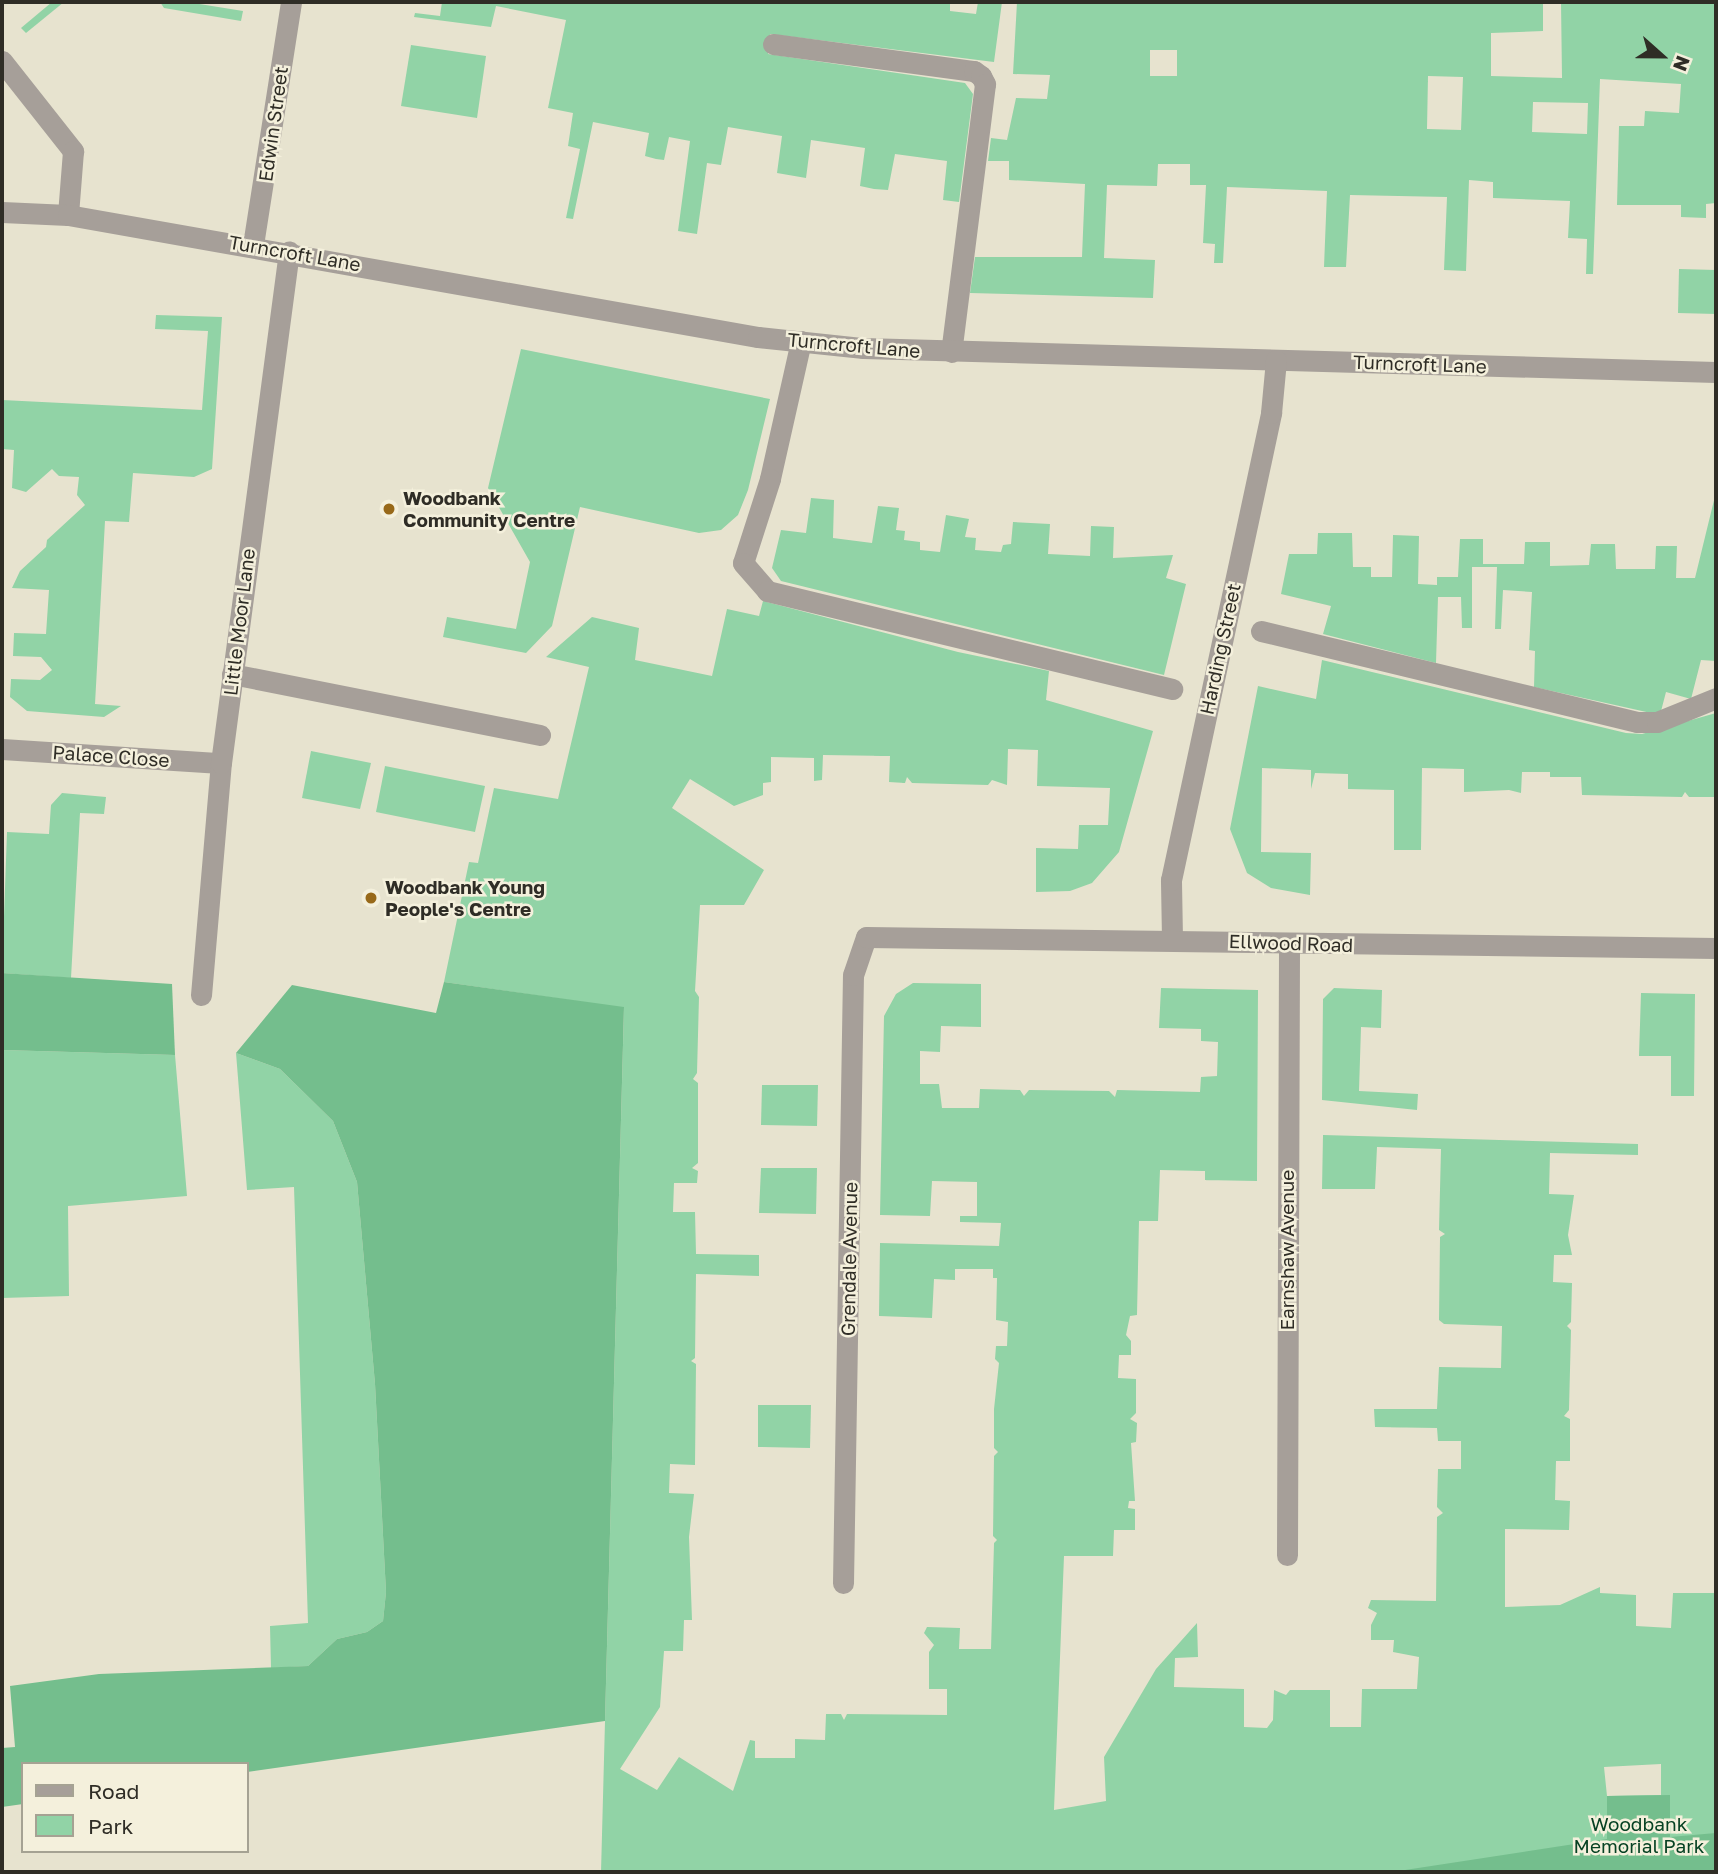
<!DOCTYPE html>
<html>
<head>
<meta charset="utf-8">
<style>
	body { margin:0 }
	#map { position:relative; width:1718px; height:1874px; overflow:hidden; background:#e7e3cf; font-family:"Golos Text",sans-serif }
	div>[style] { position:absolute }
	.green>* { inset:0; background:#91d3a6 }
	.forest>* { inset:0; background:#74be8d }
	.lane>* { height:21px; margin:-10.5px; padding:0 10.5px; transform-origin:10.5px; border-radius:10.5px; background:#a69f99 }
	.street>* { height:21px; margin:-10.5px; padding:0 10.5px; transform-origin:10.5px; border-radius:10.5px; background:#a69f99 }
	.dots>* { width:19px; height:19px; translate:-50% -50%; box-sizing:border-box; border:4px solid #f4f0dc; border-radius:50% }
	span { translate:-50% -50%; white-space:nowrap; text-align:center; line-height:1.15; -webkit-text-stroke:5px #f4f0dc; paint-order:stroke }
	.street-label { font-size:19px; color:#2f2d26 }
	.poi-label { font-size:19px; color:#2f2d26; font-weight:700 }
	.left { translate:0 -50%; text-align:left }
	.park-label { font-size:19px; color:#064223 }
	.frame { position:absolute; inset:0; border:4px solid #2f2d26; pointer-events:none }
	.legend { position:absolute; left:21px; top:1762px; width:228px; height:91px; box-sizing:border-box; background:#f4f0dc; border:2px solid #a5a293; margin:0; padding:9px 12px; list-style:none; font-size:21px; color:#2f2d26 }
	.legend li { display:flex; align-items:center; gap:14px; height:35px }
	.legend b { width:35px; border:2px solid #a5a293 }
	.north { position:absolute; left:1627px; top:21px; width:70px; height:70px; -webkit-text-stroke:5px #f4f0dc; paint-order:stroke; rotate:111deg; font-size:19px; font-weight:700; line-height:28px; text-align:center; color:#2f2d26 }
	.north::after { content:''; display:block; margin:auto; width:24px; height:32px; background:#2f2d26; clip-path:polygon(50% 0,100% 100%,50% 72%,0 100%) }
</style>
</head>
<body>
<div id="map">
	<div class="green">
		<div style="clip-path:polygon(52px 2px,64px 2px,26px 33px,21px 28px)"></div>
		<div style="clip-path:polygon(160px 2px,187px 2px,243px 11px,241px 21px,164px 8px)"></div>
		<div style="clip-path:polygon(442px 2px,950px 2px,950px 11px,976px 14px,978px 2px,1002px 2px,994px 62px,770px 34px,768px 54px,965px 83px,973px 94px,959px 202px,943px 200px,947px 161px,895px 154px,888px 190px,874px 189px,860px 186px,865px 148px,811px 140px,806px 178px,777px 173px,782px 136px,728px 127px,721px 165px,707px 163px,697px 234px,678px 231px,690px 141px,669px 137px,664px 160px,656px 159px,645px 156px,649px 133px,593px 122px,573px 219px,566px 218px,580px 149px,568px 146px,573px 113px,548px 108px,566px 20px,496px 6px,491px 27px,414px 17px,415px 13px,440px 16px)"></div>
		<div style="clip-path:polygon(evenodd,1017px 2px,1543px 2px,1543px 31px,1491px 33px,1491px 76px,1562px 78px,1561px 2px,1716px 2px,1716px 203px,1706px 204px,1706px 218px,1681px 217px,1681px 205px,1617px 205px,1619px 126px,1644px 126px,1645px 111px,1679px 113px,1681px 84px,1600px 79px,1593px 274px,1586px 274px,1587px 239px,1568px 238px,1570px 201px,1493px 198px,1493px 182px,1469px 180px,1466px 271px,1444px 270px,1447px 197px,1350px 195px,1346px 267px,1324px 267px,1327px 191px,1227px 187px,1223px 263px,1214px 263px,1215px 244px,1203px 243px,1206px 185px,1190px 185px,1190px 164px,1158px 164px,1157px 186px,1107px 185px,1104px 258px,1155px 260px,1153px 298px,970px 293px,975px 257px,1082px 257px,1085px 184px,1009px 180px,1009px 161px,988px 161px,991px 138px,1007px 140px,1016px 98px,1047px 99px,1050px 75px,1013px 74px,1017px 2px,1150px 50px,1177px 50px,1177px 76px,1150px 76px,1150px 50px,1017px 2px,1428px 76px,1463px 77px,1461px 130px,1427px 129px,1428px 76px,1017px 2px,1533px 102px,1588px 103px,1587px 134px,1532px 132px,1533px 102px)"></div>
		<div style="clip-path:polygon(411px 45px,486px 56px,477px 118px,401px 106px)"></div>
		<div style="clip-path:polygon(1679px 269px,1716px 270px,1716px 314px,1678px 313px)"></div>
		<div style="clip-path:polygon(156px 315px,222px 317px,212px 469px,194px 477px,133px 473px,129px 522px,105px 521px,95px 704px,121px 706px,104px 717px,27px 711px,10px 697px,11px 679px,40px 680px,52px 670px,41px 657px,13px 656px,14px 633px,46px 634px,49px 590px,12px 588px,20px 571px,46px 547px,47px 540px,85px 505px,77px 495px,79px 477px,59px 476px,52px 469px,26px 492px,12px 488px,14px 450px,2px 449px,2px 400px,202px 410px,208px 331px,155px 329px)"></div>
		<div style="clip-path:polygon(521px 349px,770px 399px,748px 490px,738px 515px,721px 530px,699px 533px,580px 507px,552px 626px,526px 653px,443px 637px,447px 617px,516px 629px,530px 562px,488px 488px)"></div>
		<div style="clip-path:polygon(1716px 492px,1716px 661px,1701px 660px,1691px 699px,1666px 692px,1660px 715px,1534px 687px,1535px 651px,1529px 650px,1532px 592px,1503px 590px,1501px 629px,1495px 629px,1497px 567px,1472px 567px,1472px 628px,1462px 628px,1461px 597px,1438px 597px,1436px 663px,1323px 634px,1331px 606px,1281px 594px,1289px 554px,1317px 554px,1318px 533px,1352px 533px,1353px 567px,1371px 567px,1371px 577px,1392px 577px,1393px 535px,1419px 536px,1418px 584px,1437px 585px,1437px 577px,1458px 577px,1460px 539px,1483px 539px,1483px 564px,1524px 564px,1525px 542px,1550px 542px,1550px 566px,1589px 565px,1591px 544px,1615px 544px,1616px 569px,1655px 569px,1656px 546px,1677px 546px,1676px 578px,1695px 578px)"></div>
		<div style="clip-path:polygon(811px 498px,834px 500px,833px 538px,872px 543px,878px 506px,899px 508px,896px 530px,905px 531px,904px 540px,920px 542px,920px 550px,940px 552px,946px 515px,969px 519px,965px 537px,976px 538px,975px 550px,1001px 552px,1003px 545px,1011px 544px,1013px 522px,1050px 524px,1048px 554px,1090px 556px,1091px 526px,1114px 527px,1113px 558px,1173px 555px,1166px 578px,1186px 584px,1164px 675px,781px 581px,772px 568px,781px 530px,806px 533px)"></div>
		<div style="clip-path:polygon(evenodd,763px 601px,958px 652px,1049px 671px,1046px 700px,1153px 731px,1119px 852px,1092px 883px,1070px 891px,1036px 892px,1036px 848px,1078px 849px,1079px 825px,1108px 825px,1110px 788px,1037px 786px,1038px 750px,1008px 749px,1007px 785px,992px 780px,988px 785px,912px 783px,907px 777px,905px 783px,889px 782px,890px 756px,823px 755px,822px 780px,814px 781px,814px 758px,771px 757px,771px 782px,763px 783px,763px 795px,734px 806px,690px 779px,672px 808px,764px 870px,744px 905px,700px 905px,695px 991px,699px 997px,697px 1073px,693px 1079px,698px 1083px,698px 1163px,692px 1168px,698px 1171px,697px 1183px,674px 1183px,673px 1212px,695px 1212px,696px 1254px,759px 1255px,759px 1276px,696px 1274px,695px 1358px,691px 1361px,696px 1364px,695px 1465px,670px 1464px,669px 1493px,694px 1494px,689px 1537px,692px 1620px,684px 1620px,683px 1651px,664px 1651px,660px 1707px,620px 1769px,657px 1790px,679px 1757px,733px 1791px,750px 1740px,755px 1741px,755px 1758px,795px 1758px,795px 1739px,825px 1740px,826px 1714px,841px 1714px,844px 1720px,847px 1714px,947px 1715px,947px 1689px,929px 1689px,929px 1652px,934px 1645px,924px 1633px,927px 1627px,960px 1628px,959px 1649px,991px 1649px,994px 1543px,997px 1540px,993px 1536px,994px 1456px,998px 1452px,994px 1448px,994px 1409px,999px 1363px,995px 1359px,996px 1346px,1007px 1346px,1008px 1322px,996px 1320px,997px 1278px,993px 1278px,993px 1269px,955px 1269px,955px 1280px,934px 1279px,932px 1318px,879px 1316px,880px 1243px,999px 1246px,1001px 1223px,960px 1222px,960px 1216px,977px 1216px,977px 1182px,932px 1181px,930px 1216px,880px 1215px,884px 1016px,896px 994px,913px 983px,981px 984px,981px 1027px,941px 1026px,940px 1052px,920px 1051px,920px 1084px,939px 1084px,942px 1108px,979px 1108px,980px 1089px,1020px 1090px,1024px 1096px,1029px 1090px,1109px 1091px,1115px 1097px,1117px 1090px,1200px 1092px,1201px 1077px,1217px 1076px,1218px 1042px,1201px 1041px,1201px 1029px,1159px 1028px,1161px 988px,1258px 990px,1257px 1181px,1205px 1180px,1205px 1171px,1160px 1170px,1158px 1221px,1139px 1221px,1137px 1315px,1130px 1316px,1126px 1335px,1131px 1341px,1131px 1355px,1119px 1355px,1118px 1378px,1136px 1379px,1136px 1413px,1130px 1419px,1137px 1423px,1136px 1442px,1131px 1443px,1135px 1501px,1129px 1501px,1128px 1508px,1135px 1509px,1135px 1530px,1114px 1530px,1113px 1556px,1064px 1556px,1054px 1810px,1106px 1801px,1104px 1757px,1156px 1669px,1197px 1623px,1198px 1657px,1175px 1658px,1174px 1687px,1244px 1689px,1244px 1727px,1267px 1728px,1273px 1720px,1274px 1690px,1286px 1695px,1290px 1690px,1330px 1690px,1330px 1727px,1361px 1727px,1362px 1689px,1417px 1689px,1419px 1657px,1393px 1652px,1394px 1640px,1371px 1640px,1371px 1625px,1377px 1613px,1368px 1608px,1371px 1600px,1436px 1601px,1437px 1517px,1443px 1513px,1437px 1507px,1438px 1469px,1461px 1469px,1461px 1441px,1438px 1441px,1437px 1428px,1375px 1427px,1374px 1409px,1437px 1409px,1439px 1367px,1501px 1368px,1502px 1326px,1444px 1324px,1439px 1320px,1440px 1237px,1445px 1234px,1439px 1230px,1441px 1149px,1377px 1147px,1375px 1189px,1322px 1189px,1323px 1135px,1638px 1144px,1638px 1155px,1550px 1153px,1549px 1194px,1574px 1195px,1568px 1235px,1572px 1255px,1554px 1255px,1553px 1282px,1572px 1283px,1571px 1322px,1567px 1326px,1571px 1330px,1569px 1410px,1564px 1416px,1570px 1419px,1570px 1461px,1556px 1461px,1555px 1500px,1570px 1501px,1569px 1530px,1505px 1529px,1505px 1607px,1560px 1605px,1600px 1587px,1600px 1593px,1636px 1595px,1636px 1626px,1671px 1628px,1673px 1593px,1716px 1593px,1716px 1872px,601px 1872px,624px 1008px,444px 982px,469px 862px,478px 863px,494px 788px,558px 799px,589px 667px,546px 657px,592px 617px,639px 628px,635px 660px,712px 676px,727px 609px,759px 616px,763px 601px,1661px 1764px,1661px 1795px,1607px 1796px,1604px 1767px,1661px 1764px)"></div>
		<div style="clip-path:polygon(1322px 660px,1626px 733px,1642px 734px,1716px 713px,1716px 797px,1689px 797px,1685px 792px,1682px 797px,1582px 795px,1581px 777px,1550px 777px,1550px 772px,1522px 772px,1521px 793px,1509px 790px,1464px 792px,1464px 769px,1422px 768px,1421px 850px,1394px 850px,1394px 790px,1348px 789px,1348px 774px,1315px 773px,1311px 789px,1311px 770px,1262px 768px,1261px 852px,1311px 853px,1310px 895px,1271px 888px,1247px 873px,1230px 829px,1258px 686px,1316px 699px)"></div>
		<div style="clip-path:polygon(311px 751px,371px 763px,360px 809px,302px 798px)"></div>
		<div style="clip-path:polygon(385px 766px,485px 786px,475px 832px,376px 812px)"></div>
		<div style="clip-path:polygon(62px 793px,106px 797px,104px 814px,80px 813px,71px 978px,2px 973px,7px 832px,49px 834px,51px 805px)"></div>
		<div style="clip-path:polygon(1334px 988px,1382px 990px,1381px 1028px,1361px 1027px,1359px 1091px,1418px 1094px,1417px 1110px,1322px 1100px,1323px 999px)"></div>
		<div style="clip-path:polygon(1641px 993px,1695px 994px,1694px 1096px,1671px 1096px,1671px 1056px,1639px 1056px)"></div>
		<div style="clip-path:polygon(2px 1050px,175px 1055px,187px 1196px,68px 1206px,69px 1296px,2px 1298px)"></div>
		<div style="clip-path:polygon(236px 1053px,280px 1069px,333px 1121px,357px 1182px,375px 1384px,386px 1592px,383px 1621px,367px 1632px,337px 1639px,308px 1666px,271px 1668px,270px 1626px,308px 1623px,294px 1187px,247px 1190px)"></div>
		<div style="clip-path:polygon(762px 1085px,818px 1085px,817px 1126px,761px 1125px)"></div>
		<div style="clip-path:polygon(761px 1168px,817px 1168px,816px 1214px,759px 1213px)"></div>
		<div style="clip-path:polygon(758px 1405px,811px 1405px,810px 1448px,758px 1447px)"></div>
	</div>
	<div class="forest">
		<div style="clip-path:polygon(2px 973px,172px 984px,175px 1055px,2px 1050px)"></div>
		<div style="clip-path:polygon(444px 982px,624px 1007px,605px 1721px,247px 1772px,247px 1764px,23px 1764px,23px 1804px,2px 1807px,2px 1748px,15px 1747px,10px 1686px,99px 1674px,308px 1666px,337px 1639px,367px 1632px,383px 1621px,386px 1592px,375px 1384px,357px 1182px,333px 1121px,280px 1069px,236px 1053px,292px 985px,436px 1013px)"></div>
		<div style="clip-path:polygon(1670px 1795px,1670px 1837px,1716px 1833px,1716px 1872px,1392px 1872px,1607px 1839px,1607px 1796px)"></div>
	</div>
	<div class="lane">
		<div style="left:773px;top:44px;width:203px;rotate:7.7deg"></div>
		<div style="left:974px;top:71px;width:9px;rotate:36deg"></div>
		<div style="left:981px;top:76px;width:9px;rotate:63deg"></div>
		<div style="left:985px;top:84px;width:270px;rotate:97.2deg"></div>
		<div style="left:801px;top:341px;width:141px;rotate:102.7deg"></div>
		<div style="left:770px;top:479px;width:88px;rotate:107.8deg"></div>
		<div style="left:743px;top:563px;width:37px;rotate:49deg"></div>
		<div style="left:767px;top:591px;width:417px;rotate:13.6deg"></div>
		<div style="left:1261px;top:631px;width:387px;rotate:13.6deg"></div>
		<div style="left:1637px;top:722px;width:20px"></div>
		<div style="left:1657px;top:722px;width:64px;rotate:-22.1deg"></div>
		<div style="left:232px;top:674px;width:314px;rotate:11.2deg"></div>
	</div>
	<div class="street">
		<div style="left:2px;top:61px;width:115px;rotate:51.7deg"></div>
		<div style="left:73px;top:151px;width:64px;rotate:94.5deg"></div>
		<div style="left:2px;top:212px;width:66px;rotate:2.6deg"></div>
		<div style="left:68px;top:215px;width:701px;rotate:10.03deg"></div>
		<div style="left:758px;top:337px;width:106px;rotate:6deg"></div>
		<div style="left:863px;top:348px;width:853px;rotate:1.61deg"></div>
		<div style="left:253px;top:245px;width:246px;rotate:-81.1deg"></div>
		<div style="left:2px;top:749px;width:219px;rotate:3.7deg"></div>
		<div style="left:1172px;top:939px;width:59px;rotate:-91deg"></div>
		<div style="left:1171px;top:880px;width:478px;rotate:-77.9deg"></div>
		<div style="left:1271px;top:413px;width:53px;rotate:-84.6deg"></div>
		<div style="left:201px;top:995px;width:233px;rotate:-85.1deg"></div>
		<div style="left:221px;top:763px;width:516px;rotate:-82.43deg"></div>
		<div style="left:1287px;top:1555px;width:611px;rotate:-89.81deg"></div>
		<div style="left:843px;top:1583px;width:608px;rotate:-89.06deg"></div>
		<div style="left:853px;top:975px;width:40px;rotate:-71.1deg"></div>
		<div style="left:866px;top:937px;width:850px;rotate:0.74deg"></div>
	</div>
	<div class="dots">
		<div style="left:389px;top:509px;background:#986919"></div>
		<div style="left:371px;top:898px;background:#986919"></div>
	</div>
	<div class="street-label">
		<span style="left:273px;top:124px;rotate:-82deg">Edwin Street</span>
		<span style="left:295px;top:253px;rotate:10deg">Turncroft Lane</span>
		<span style="left:854px;top:345px;rotate:5deg">Turncroft Lane</span>
		<span style="left:1420px;top:364px;rotate:2deg">Turncroft Lane</span>
		<span style="left:239px;top:622px;rotate:-83deg">Little Moor Lane</span>
		<span style="left:1220px;top:649px;rotate:-78deg">Harding Street</span>
		<span style="left:111px;top:756px;rotate:4deg">Palace Close</span>
		<span style="left:1291px;top:943px;rotate:2deg">Ellwood Road</span>
		<span style="left:1287px;top:1250px;rotate:-90deg">Earnshaw Avenue</span>
		<span style="left:849px;top:1259px;rotate:-89deg">Grendale Avenue</span>
	</div>
	<div class="poi-label">
		<span class="left" style="left:403px;top:509px">Woodbank<br>Community Centre</span>
		<span class="left" style="left:385px;top:898px">Woodbank Young<br>People's Centre</span>
	</div>
	<div class="park-label">
		<span style="left:1639px;top:1835px">Woodbank<br>Memorial Park</span>
	</div>
	<div class="frame"></div>
	<ul class="legend">
	<li><b style="height:9px;background:#a69f99"></b>Road</li>
	<li><b style="height:19px;background:#91d3a6"></b>Park</li>
	</ul>
	<div class="north">N</div>
</div>
</body>
</html>
